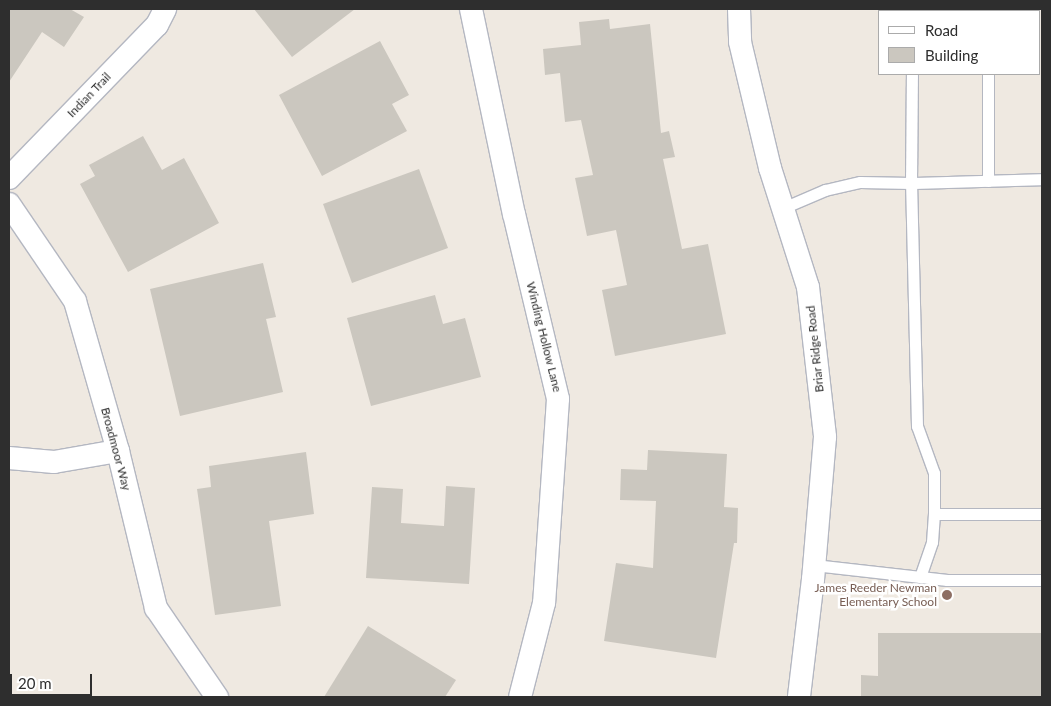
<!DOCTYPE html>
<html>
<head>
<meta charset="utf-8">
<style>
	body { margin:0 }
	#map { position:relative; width:1051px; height:706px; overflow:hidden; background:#efe9e1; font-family:Lato,sans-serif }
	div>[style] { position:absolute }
	.building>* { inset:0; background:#cbc7bf }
	.roads { filter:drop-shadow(1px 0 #b4b7c1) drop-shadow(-1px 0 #b4b7c1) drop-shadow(0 1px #b4b7c1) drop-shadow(0 -1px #b4b7c1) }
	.service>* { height:11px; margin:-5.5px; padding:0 5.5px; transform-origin:5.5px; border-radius:5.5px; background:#fff }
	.minor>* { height:22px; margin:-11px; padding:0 11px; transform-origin:11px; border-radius:11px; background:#fff }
	.dots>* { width:14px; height:14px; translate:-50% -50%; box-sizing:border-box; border:2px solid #fff; border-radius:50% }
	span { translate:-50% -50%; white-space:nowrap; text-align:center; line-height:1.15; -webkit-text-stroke:5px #fff; paint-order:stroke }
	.street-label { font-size:12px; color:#2e2e2e }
	.education-label { font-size:12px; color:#785e54 }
	.right { translate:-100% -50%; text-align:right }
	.frame { position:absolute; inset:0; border:10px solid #2e2e2e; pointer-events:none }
	.legend { position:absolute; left:878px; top:10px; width:162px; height:65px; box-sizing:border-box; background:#fff; border:1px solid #ababab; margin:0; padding:6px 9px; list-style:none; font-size:15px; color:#2e2e2e }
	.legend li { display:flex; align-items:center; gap:10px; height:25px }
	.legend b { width:25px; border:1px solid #ababab }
	.scale { position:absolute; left:10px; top:674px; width:82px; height:22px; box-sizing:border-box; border:2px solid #2e2e2e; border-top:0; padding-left:6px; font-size:15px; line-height:18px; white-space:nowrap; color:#2e2e2e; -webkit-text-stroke:4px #fff; paint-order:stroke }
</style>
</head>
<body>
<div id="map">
	<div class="building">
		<div style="clip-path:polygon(9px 9px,70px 9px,84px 17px,64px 47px,42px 32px,9px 82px)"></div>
		<div style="clip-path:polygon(254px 9px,355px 9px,292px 57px)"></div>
		<div style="clip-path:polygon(609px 19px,610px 29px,650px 24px,661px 133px,669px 131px,675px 157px,663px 159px,682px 249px,708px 244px,726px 334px,615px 356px,602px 290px,627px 285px,616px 230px,587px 236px,575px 178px,593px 175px,581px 120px,565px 122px,560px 73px,545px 75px,543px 49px,581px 45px,579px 22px)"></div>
		<div style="clip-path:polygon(380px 41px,409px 95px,392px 104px,407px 131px,322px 176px,279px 95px)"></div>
		<div style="clip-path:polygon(143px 136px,162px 170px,184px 158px,219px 223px,128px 272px,80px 184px,95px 176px,89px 165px)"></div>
		<div style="clip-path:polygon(419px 169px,448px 248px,352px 283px,323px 204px)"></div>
		<div style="clip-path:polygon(263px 263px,276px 317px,266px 319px,283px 392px,180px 416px,150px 289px)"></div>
		<div style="clip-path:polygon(435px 295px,443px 324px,465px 318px,481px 377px,371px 406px,347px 318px)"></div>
		<div style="clip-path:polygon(648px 450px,727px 454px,724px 507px,738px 508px,737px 543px,734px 543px,716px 658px,604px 641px,616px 563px,653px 568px,656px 501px,620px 500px,621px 469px,647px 470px)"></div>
		<div style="clip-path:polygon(306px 452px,314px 514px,269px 521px,281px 606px,215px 615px,197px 489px,211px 487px,209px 466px)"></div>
		<div style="clip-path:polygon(446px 486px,475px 488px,469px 584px,366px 578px,372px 487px,403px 489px,401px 523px,444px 526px)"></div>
		<div style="clip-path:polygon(368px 626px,456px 680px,445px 697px,324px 697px)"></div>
		<div style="clip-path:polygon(878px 633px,1042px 633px,1042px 697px,861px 697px,861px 675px,878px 676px)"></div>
	</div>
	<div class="roads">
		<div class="service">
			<div style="left:988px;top:9px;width:2px;rotate:90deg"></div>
			<div style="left:912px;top:11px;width:2px;rotate:-90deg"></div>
			<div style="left:988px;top:74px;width:107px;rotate:90deg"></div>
			<div style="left:783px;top:208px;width:46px;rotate:-23.2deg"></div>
			<div style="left:825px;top:190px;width:36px;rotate:-13deg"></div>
			<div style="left:860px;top:182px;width:51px;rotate:1.1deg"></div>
			<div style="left:911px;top:183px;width:109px;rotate:-89.5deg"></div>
			<div style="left:934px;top:514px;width:41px;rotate:-90deg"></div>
			<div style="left:934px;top:473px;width:50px;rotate:-109.9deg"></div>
			<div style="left:917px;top:426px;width:243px;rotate:-91.4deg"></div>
			<div style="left:911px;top:183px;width:131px;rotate:-1.7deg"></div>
			<div style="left:814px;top:565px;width:134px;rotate:6.4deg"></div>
			<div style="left:947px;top:580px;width:95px"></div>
			<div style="left:920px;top:577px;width:37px;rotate:-71deg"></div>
			<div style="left:932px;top:542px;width:28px;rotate:-86deg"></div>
			<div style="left:934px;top:514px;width:108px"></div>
		</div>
		<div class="minor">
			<div style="left:471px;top:9px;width:209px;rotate:78.2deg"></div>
			<div style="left:514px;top:214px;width:190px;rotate:76.6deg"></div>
			<div style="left:558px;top:399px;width:204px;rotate:93.9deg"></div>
			<div style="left:544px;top:603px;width:97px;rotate:104.3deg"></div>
			<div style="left:739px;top:9px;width:33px;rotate:88deg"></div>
			<div style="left:740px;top:42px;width:130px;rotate:76.6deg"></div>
			<div style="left:770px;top:168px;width:125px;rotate:72.3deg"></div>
			<div style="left:808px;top:287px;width:151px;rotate:83.5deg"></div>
			<div style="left:825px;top:437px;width:143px;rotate:94.8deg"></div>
			<div style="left:813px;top:579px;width:119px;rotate:96.8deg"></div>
			<div style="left:9px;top:178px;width:213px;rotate:-46deg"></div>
			<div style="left:157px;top:25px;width:18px;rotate:-63deg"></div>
			<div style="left:9px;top:204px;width:117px;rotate:55.8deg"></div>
			<div style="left:75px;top:301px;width:156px;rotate:74deg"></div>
			<div style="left:118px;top:451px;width:162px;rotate:76.4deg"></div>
			<div style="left:156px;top:608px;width:108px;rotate:55.6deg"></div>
			<div style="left:9px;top:458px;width:45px;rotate:5.1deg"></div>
			<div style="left:54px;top:462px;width:65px;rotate:-9.8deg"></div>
		</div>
	</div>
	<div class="dots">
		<div style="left:947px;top:595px;background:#8d6e63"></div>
	</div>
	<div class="street-label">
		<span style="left:89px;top:95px;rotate:-46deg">Indian Trail</span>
		<span style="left:544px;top:337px;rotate:76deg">Winding Hollow Lane</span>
		<span style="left:815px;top:349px;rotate:-96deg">Briar Ridge Road</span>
		<span style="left:116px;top:449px;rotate:75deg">Broadmoor Way</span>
	</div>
	<div class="education-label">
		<span class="right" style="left:937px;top:595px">James Reeder Newman<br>Elementary School</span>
	</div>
	<div class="frame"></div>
	<ul class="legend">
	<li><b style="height:6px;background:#fff"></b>Road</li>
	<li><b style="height:14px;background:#cbc7bf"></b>Building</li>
	</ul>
	<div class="scale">20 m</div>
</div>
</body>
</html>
